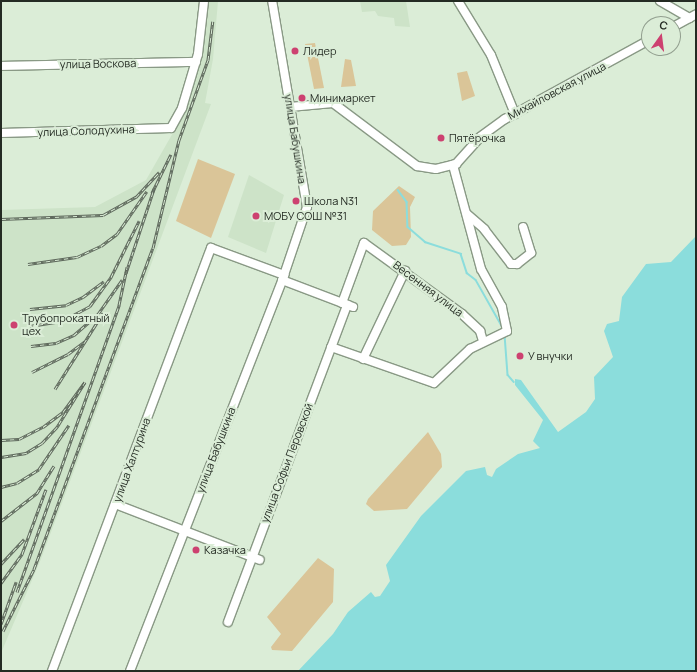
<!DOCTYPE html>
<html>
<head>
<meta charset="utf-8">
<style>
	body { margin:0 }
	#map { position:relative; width:697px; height:672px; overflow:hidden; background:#dbedd7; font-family:Manrope,sans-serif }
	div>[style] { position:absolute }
	.built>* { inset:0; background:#cde3c8 }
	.green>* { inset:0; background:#dac598 }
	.water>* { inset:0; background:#8bdddc }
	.stream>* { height:1.5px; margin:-0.75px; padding:0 0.75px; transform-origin:0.75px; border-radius:0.75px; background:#8bdddc }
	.roads { filter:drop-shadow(1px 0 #899985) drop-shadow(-1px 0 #899985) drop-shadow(0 1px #899985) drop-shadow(0 -1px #899985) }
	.minor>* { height:8px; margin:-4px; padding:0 4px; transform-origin:4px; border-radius:4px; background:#fff }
	.rail>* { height:3px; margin-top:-1.5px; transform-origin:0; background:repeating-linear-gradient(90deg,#dbedd7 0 4.5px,#5d675b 0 9px); box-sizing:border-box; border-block:1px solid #5d675b }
	.dots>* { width:11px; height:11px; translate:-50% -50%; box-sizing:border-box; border:2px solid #dbedd7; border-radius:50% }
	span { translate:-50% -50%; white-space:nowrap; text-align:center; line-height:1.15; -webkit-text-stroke:4px #dbedd7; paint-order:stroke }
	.poi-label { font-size:11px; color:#242b23 }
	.left { translate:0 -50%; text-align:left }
	.street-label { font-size:11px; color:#242b23 }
	.frame { position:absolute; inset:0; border:2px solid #242b23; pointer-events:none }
	.north { position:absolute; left:641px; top:16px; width:40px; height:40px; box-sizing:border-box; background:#dbedd7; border:1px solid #929f8f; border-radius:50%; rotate:14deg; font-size:11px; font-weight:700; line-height:16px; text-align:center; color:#242b23 }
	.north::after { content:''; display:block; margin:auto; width:14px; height:18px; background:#cd4170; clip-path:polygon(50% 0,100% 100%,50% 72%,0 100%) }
</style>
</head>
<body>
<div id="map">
	<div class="built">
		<div style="clip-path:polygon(208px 1px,218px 1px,213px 59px,205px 103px,211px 104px,41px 559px,1px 653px,1px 210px,95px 207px,146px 180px,186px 110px,201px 57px)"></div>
		<div style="clip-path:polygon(360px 1px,406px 1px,410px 27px,395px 26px,394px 18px,378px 16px,375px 11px,362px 12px)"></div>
		<div style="clip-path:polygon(249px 175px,284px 195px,266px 253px,228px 237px)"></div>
	</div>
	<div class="green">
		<div style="clip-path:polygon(315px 43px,324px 88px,314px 89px,305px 44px)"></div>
		<div style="clip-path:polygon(345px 59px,351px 60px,356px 86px,341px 87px)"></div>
		<div style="clip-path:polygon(467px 71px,475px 96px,462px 101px,457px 73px)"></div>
		<div style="clip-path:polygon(198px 159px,235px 174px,211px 238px,176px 221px)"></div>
		<div style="clip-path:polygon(399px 186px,415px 197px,410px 207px,411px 237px,406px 245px,392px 246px,372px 230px,373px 211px)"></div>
		<div style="clip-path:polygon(428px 432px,441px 454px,442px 467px,407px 509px,374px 511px,366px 504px,368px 499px)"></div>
		<div style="clip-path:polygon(318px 558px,334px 569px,333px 602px,292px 651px,272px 650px,271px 647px,281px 634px,267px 617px)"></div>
	</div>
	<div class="water">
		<div style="clip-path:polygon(696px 236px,696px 671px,298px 671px,333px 634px,348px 612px,371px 592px,375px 597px,380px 596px,390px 581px,386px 565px,421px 516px,466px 471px,485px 467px,487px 475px,492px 477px,496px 469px,518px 454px,540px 448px,533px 441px,543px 420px,515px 385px,515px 379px,521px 380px,558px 432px,586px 412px,595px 399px,594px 377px,613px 357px,604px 331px,607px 324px,619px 321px,622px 297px,646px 264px,671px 262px)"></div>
	</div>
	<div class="stream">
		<div style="left:398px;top:190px;width:15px;rotate:53deg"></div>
		<div style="left:407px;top:202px;width:25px;rotate:88deg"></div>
		<div style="left:408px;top:227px;width:23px;rotate:41deg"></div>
		<div style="left:425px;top:242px;width:38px;rotate:18deg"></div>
		<div style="left:461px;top:254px;width:20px;rotate:72deg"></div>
		<div style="left:467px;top:273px;width:11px;rotate:38deg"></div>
		<div style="left:476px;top:280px;width:53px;rotate:60.5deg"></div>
		<div style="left:505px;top:335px;width:40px;rotate:85.7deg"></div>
		<div style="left:508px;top:375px;width:9px;rotate:49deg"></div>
	</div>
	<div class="roads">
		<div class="minor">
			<div style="left:458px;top:1px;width:63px;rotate:58.6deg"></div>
			<div style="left:491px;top:55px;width:64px;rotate:67.9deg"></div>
			<div style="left:660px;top:1px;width:34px;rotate:30deg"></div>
			<div style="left:673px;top:27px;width:26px;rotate:-29deg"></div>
			<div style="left:1px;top:66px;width:195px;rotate:-1.2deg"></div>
			<div style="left:290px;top:107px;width:43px;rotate:-5.3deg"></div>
			<div style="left:333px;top:103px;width:105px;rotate:36.9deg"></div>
			<div style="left:417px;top:166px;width:19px;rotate:9deg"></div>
			<div style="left:436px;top:169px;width:21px;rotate:-14deg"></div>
			<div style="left:456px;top:164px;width:36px;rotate:-48deg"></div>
			<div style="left:480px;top:137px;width:31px;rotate:-36deg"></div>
			<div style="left:505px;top:119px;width:164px;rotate:-28.7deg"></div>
			<div style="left:1px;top:133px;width:170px;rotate:-1.7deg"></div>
			<div style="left:171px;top:128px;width:23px;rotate:-61deg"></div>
			<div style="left:182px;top:108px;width:56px;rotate:-73.5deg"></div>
			<div style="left:198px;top:54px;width:53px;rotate:-83.5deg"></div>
			<div style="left:467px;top:214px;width:23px;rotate:41deg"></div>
			<div style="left:484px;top:229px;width:44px;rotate:52.4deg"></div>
			<div style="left:511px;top:264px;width:6px"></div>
			<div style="left:517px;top:264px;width:18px;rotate:-38deg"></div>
			<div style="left:531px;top:253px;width:27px;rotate:-107deg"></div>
			<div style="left:282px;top:280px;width:76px;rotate:20.8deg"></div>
			<div style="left:342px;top:303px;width:64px;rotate:-69.9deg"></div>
			<div style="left:364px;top:243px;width:121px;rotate:35.9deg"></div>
			<div style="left:462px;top:314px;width:25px;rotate:43deg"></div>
			<div style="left:480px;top:331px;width:10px;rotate:73deg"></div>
			<div style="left:331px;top:347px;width:109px;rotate:19.3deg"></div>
			<div style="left:434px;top:383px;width:50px;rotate:-43.4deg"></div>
			<div style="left:470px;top:349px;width:41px;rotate:-25.9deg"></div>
			<div style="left:507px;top:331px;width:25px;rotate:-102deg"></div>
			<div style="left:502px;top:307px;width:43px;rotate:-118.9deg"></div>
			<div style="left:481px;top:269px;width:108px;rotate:-105.1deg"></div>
			<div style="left:363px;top:359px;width:98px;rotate:-64.5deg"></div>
			<div style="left:115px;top:504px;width:155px;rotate:21.1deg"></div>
			<div style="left:228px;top:622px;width:339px;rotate:-69.4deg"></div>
			<div style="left:52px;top:671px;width:452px;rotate:-69.4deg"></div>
			<div style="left:211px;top:248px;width:78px;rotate:20.3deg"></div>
			<div style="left:130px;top:671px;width:425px;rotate:-68.7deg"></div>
			<div style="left:284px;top:275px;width:72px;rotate:-71.3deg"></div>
			<div style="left:307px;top:207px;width:209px;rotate:-99.6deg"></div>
		</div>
	</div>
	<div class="rail">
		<div style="left:152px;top:193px;width:43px;rotate:-64deg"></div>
		<div style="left:1px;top:219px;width:102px;rotate:-2.2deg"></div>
		<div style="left:103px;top:215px;width:38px;rotate:-29deg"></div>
		<div style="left:136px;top:197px;width:34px;rotate:-47deg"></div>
		<div style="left:28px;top:264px;width:49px;rotate:-8.1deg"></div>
		<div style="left:77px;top:257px;width:26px;rotate:-25deg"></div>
		<div style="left:101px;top:246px;width:20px;rotate:-37deg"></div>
		<div style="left:117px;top:234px;width:52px;rotate:-55.1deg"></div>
		<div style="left:126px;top:273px;width:89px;rotate:-71.6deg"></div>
		<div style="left:30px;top:309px;width:36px;rotate:-6deg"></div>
		<div style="left:66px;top:305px;width:19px;rotate:-25deg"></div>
		<div style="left:83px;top:297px;width:26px;rotate:-37deg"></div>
		<div style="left:30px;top:326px;width:32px;rotate:-9deg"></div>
		<div style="left:62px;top:321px;width:32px;rotate:-28deg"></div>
		<div style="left:90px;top:306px;width:36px;rotate:-54deg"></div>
		<div style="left:111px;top:277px;width:63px;rotate:-63.4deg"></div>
		<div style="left:31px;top:346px;width:25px;rotate:-7deg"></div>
		<div style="left:56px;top:343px;width:20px;rotate:-24deg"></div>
		<div style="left:74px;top:335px;width:32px;rotate:-41deg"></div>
		<div style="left:98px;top:314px;width:42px;rotate:-54.8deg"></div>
		<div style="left:32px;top:372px;width:40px;rotate:-26.6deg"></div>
		<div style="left:68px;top:354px;width:21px;rotate:-37deg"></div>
		<div style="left:55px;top:389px;width:90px;rotate:-57.7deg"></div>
		<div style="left:1px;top:440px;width:18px;rotate:-3deg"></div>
		<div style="left:19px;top:439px;width:27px;rotate:-27deg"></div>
		<div style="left:43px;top:427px;width:25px;rotate:-37deg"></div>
		<div style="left:63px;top:412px;width:37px;rotate:-54deg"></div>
		<div style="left:85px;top:382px;width:53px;rotate:121.9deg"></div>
		<div style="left:57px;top:427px;width:22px;rotate:133deg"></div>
		<div style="left:42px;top:443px;width:19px;rotate:148deg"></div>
		<div style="left:26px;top:453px;width:25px;rotate:171deg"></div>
		<div style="left:1px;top:487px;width:16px;rotate:-14deg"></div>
		<div style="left:17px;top:483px;width:26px;rotate:-32deg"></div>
		<div style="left:39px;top:469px;width:53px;rotate:-55.7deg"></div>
		<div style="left:1px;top:521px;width:46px;rotate:-37.9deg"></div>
		<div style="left:37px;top:493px;width:32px;rotate:-58deg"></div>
		<div style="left:1px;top:564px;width:34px;rotate:-47deg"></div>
		<div style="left:1px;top:583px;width:36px;rotate:-54deg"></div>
		<div style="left:22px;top:554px;width:69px;rotate:-69.7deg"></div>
		<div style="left:17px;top:592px;width:305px;rotate:-70.4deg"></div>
		<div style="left:119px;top:305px;width:39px;rotate:-78deg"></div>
		<div style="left:1px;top:624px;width:45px;rotate:-70.3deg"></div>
		<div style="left:3px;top:631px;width:69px;rotate:-63.4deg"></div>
		<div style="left:34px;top:569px;width:342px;rotate:-69.7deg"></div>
		<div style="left:153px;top:248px;width:111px;rotate:-76.5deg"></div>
		<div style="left:179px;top:140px;width:85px;rotate:-70.1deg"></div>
		<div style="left:208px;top:60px;width:39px;rotate:-83deg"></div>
	</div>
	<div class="dots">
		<div style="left:295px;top:51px;background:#cd4170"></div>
		<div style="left:302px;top:98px;background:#cd4170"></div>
		<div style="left:441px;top:138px;background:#cd4170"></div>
		<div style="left:296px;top:201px;background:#cd4170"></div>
		<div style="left:256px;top:216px;background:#cd4170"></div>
		<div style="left:14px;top:325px;background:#cd4170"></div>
		<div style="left:520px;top:356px;background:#cd4170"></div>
		<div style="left:196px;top:550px;background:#cd4170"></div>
	</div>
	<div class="poi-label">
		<span class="left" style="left:303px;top:51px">Лидер</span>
		<span class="left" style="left:310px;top:98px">Минимаркет</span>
		<span class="left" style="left:449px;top:138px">Пятёрочка</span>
		<span class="left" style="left:304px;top:201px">Школа N31</span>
		<span class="left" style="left:264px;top:216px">МОБУ СОШ №31</span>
		<span class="left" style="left:22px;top:325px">Трубопрокатный<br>цех</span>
		<span class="left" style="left:528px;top:356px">У внучки</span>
		<span class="left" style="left:204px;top:550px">Казачка</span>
	</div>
	<div class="street-label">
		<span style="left:98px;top:64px;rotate:-1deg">улица Воскова</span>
		<span style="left:557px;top:91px;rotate:-28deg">Михайловская улица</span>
		<span style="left:86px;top:131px;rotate:-2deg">улица Солодухина</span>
		<span style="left:295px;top:139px;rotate:81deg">улица Бабушкина</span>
		<span style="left:428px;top:289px;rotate:37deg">Весенняя улица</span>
		<span style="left:216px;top:450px;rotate:-69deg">улица Бабушкина</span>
		<span style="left:132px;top:460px;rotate:-70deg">улица Халтурина</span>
		<span style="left:287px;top:463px;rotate:-69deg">улица Софьи Перовской</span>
	</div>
	<div class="frame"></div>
	<div class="north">С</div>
</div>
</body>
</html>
